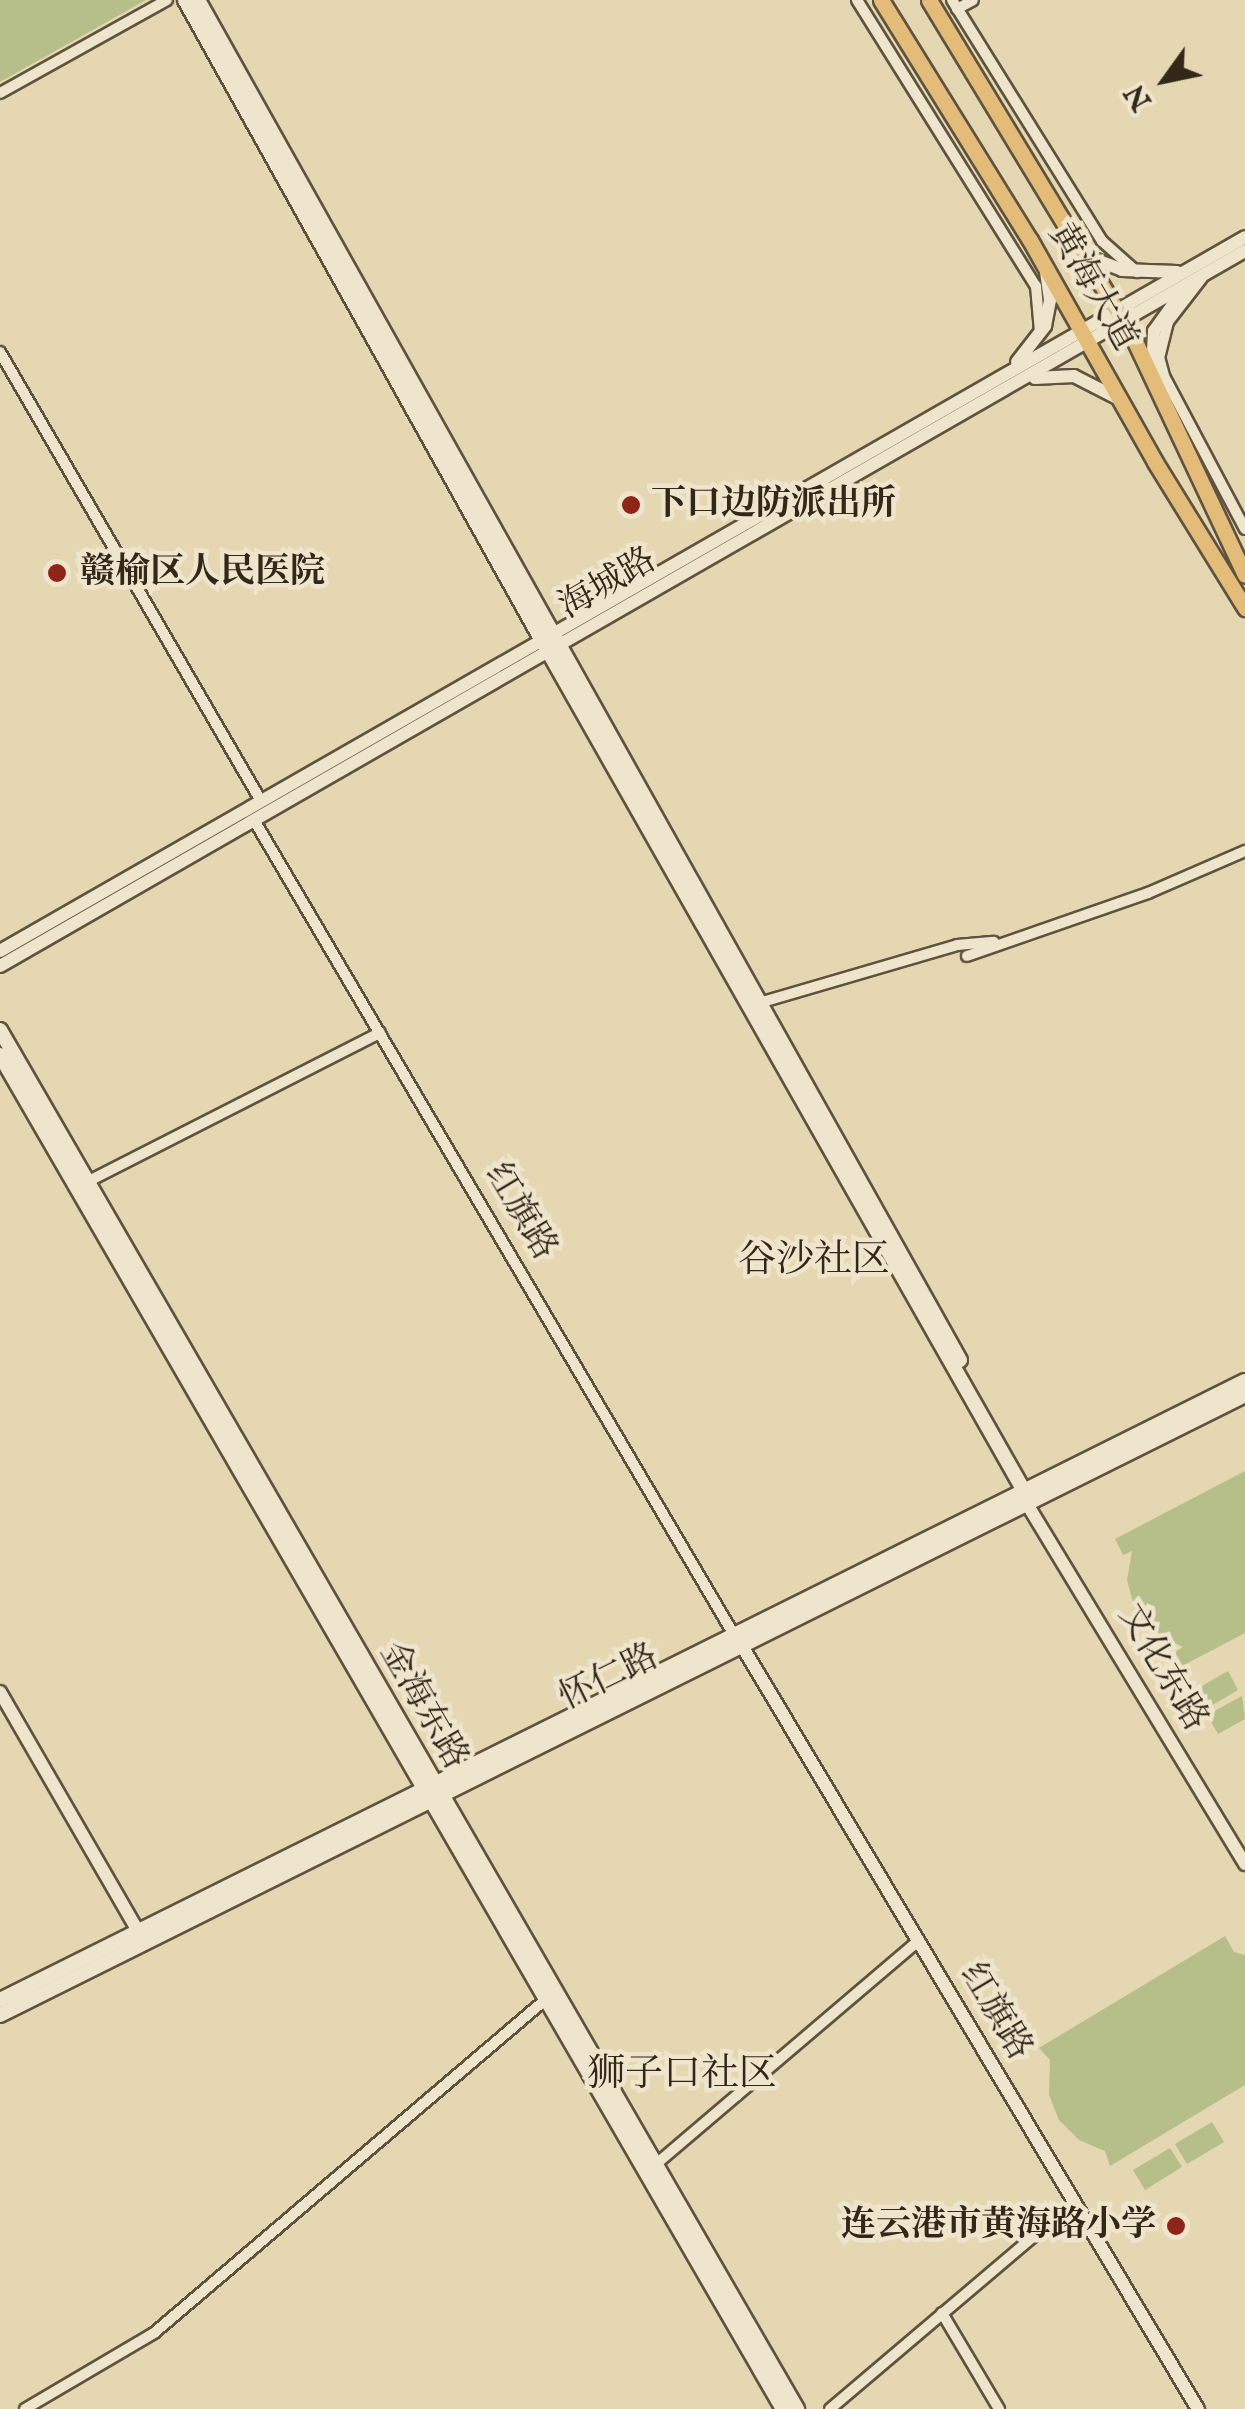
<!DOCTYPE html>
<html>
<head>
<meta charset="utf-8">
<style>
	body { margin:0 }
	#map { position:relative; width:1245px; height:2409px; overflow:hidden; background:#e5d7b1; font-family:"IM FELL English","Noto Serif SC",serif }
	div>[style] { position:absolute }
	.green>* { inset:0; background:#b6be8a }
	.roads { filter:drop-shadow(2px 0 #5f533f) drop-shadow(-2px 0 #5f533f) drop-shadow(0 2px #5f533f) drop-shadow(0 -2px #5f533f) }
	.minor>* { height:10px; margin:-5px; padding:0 5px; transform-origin:5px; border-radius:5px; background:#eee5cc }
	.tertiary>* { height:12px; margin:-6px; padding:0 6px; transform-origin:6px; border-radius:6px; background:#eee5cc }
	.secondary>* { height:14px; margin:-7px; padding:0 7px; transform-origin:7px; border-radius:7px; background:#eee5cc }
	.primary>* { height:15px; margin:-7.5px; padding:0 7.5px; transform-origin:7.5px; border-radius:7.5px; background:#e2bc78 }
	.dots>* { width:28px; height:28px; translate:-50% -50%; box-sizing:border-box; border:5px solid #eee5cc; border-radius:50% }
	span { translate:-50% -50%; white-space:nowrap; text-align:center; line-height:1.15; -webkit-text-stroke:9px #eee5cc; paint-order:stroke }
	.street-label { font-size:35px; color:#322719 }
	.poi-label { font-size:35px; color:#322719; font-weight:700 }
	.left { translate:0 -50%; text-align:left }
	.right { translate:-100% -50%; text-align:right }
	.neighbourhood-label { font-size:38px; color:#322719 }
	.north { position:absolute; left:1115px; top:30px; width:100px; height:100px; -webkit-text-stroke:8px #eee5cc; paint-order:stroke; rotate:237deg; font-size:28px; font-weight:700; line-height:40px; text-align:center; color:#322719 }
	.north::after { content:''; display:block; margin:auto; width:35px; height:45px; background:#322719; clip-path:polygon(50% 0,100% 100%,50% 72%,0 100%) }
</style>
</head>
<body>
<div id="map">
	<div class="green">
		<div style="clip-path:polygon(0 0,146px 0,0 82px)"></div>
		<div style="clip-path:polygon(1245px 1471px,1245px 1633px,1182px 1666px,1175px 1652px,1183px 1647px,1152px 1632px,1135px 1610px,1127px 1580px,1132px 1551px,1123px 1555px,1115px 1539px)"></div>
		<div style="clip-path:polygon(1228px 1671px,1238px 1690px,1204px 1710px,1193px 1691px)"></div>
		<div style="clip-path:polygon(1242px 1696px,1245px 1719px,1218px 1734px,1207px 1715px)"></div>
		<div style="clip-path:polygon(1225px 1936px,1234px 1952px,1245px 1955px,1245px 2085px,1110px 2166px,1105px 2151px,1079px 2140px,1059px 2120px,1049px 2095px,1050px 2060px,1039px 2048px)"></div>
		<div style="clip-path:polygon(1212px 2122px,1224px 2142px,1187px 2164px,1175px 2144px)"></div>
		<div style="clip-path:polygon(1170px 2148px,1182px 2167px,1145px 2190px,1133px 2170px)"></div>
	</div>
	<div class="roads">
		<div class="minor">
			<div style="left:857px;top:0;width:337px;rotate:58deg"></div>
			<div style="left:1036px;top:286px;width:46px;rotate:85deg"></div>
			<div style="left:952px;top:0;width:284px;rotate:58.1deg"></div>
			<div style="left:1102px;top:241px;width:47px;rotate:41.5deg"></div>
			<div style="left:957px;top:9px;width:18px;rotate:-29deg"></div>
			<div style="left:0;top:93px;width:191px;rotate:-29.1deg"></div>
			<div style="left:1202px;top:278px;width:56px;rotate:127.7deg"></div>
			<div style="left:1168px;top:322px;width:36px;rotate:104deg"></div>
			<div style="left:1159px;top:357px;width:20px;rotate:75deg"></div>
			<div style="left:1164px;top:376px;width:173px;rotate:62.1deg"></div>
			<div style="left:0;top:352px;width:519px;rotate:59.83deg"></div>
			<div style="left:254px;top:820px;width:946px;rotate:59.5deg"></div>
			<div style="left:967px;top:956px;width:192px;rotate:-19.2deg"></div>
			<div style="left:1148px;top:893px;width:106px;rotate:-23.4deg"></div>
			<div style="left:759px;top:1003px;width:206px;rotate:-16.3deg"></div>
			<div style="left:957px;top:945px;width:37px;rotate:-5deg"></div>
			<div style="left:85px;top:1183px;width:331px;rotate:-27deg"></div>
			<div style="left:655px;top:2165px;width:345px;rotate:-40.4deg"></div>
			<div style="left:942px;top:2313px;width:112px;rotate:59.3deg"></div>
			<div style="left:25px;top:2409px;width:150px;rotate:-30.5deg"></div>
			<div style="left:154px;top:2333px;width:514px;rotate:-40.42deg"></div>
			<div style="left:830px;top:2409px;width:320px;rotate:-40.3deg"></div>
		</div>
		<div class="tertiary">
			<div style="left:1086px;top:256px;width:39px;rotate:21deg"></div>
			<div style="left:1122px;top:270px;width:55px;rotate:2.1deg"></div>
			<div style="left:1017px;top:362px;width:46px;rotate:-52.1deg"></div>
			<div style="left:1045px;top:326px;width:26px;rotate:-79deg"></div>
			<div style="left:1050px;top:300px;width:27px;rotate:-98deg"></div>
			<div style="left:1152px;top:372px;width:41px;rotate:-87.2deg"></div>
			<div style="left:1154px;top:331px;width:48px;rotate:-54.3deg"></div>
			<div style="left:1035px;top:378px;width:39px;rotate:-3deg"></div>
			<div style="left:1074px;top:376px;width:51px;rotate:27.1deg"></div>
			<div style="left:0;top:951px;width:1435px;rotate:-29.83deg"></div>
			<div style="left:0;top:966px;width:1436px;rotate:-29.87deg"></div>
			<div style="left:1027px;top:1504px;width:421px;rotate:58.8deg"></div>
			<div style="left:742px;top:1646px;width:889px;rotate:59.14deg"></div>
			<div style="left:0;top:1692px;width:276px;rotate:60deg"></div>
		</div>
		<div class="secondary">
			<div style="left:185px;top:0;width:745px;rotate:60.86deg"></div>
			<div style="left:548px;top:651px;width:965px;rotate:60.46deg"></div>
			<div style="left:198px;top:0;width:1559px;rotate:60.74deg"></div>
			<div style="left:0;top:1030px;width:1593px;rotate:59.97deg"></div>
			<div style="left:0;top:1055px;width:1564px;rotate:59.96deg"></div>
			<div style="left:0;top:2000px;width:1390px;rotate:-26.44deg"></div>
			<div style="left:0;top:2015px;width:1391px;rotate:-26.47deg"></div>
		</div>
		<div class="primary">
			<div style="left:881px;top:0;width:282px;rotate:58.2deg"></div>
			<div style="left:1030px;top:240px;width:255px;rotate:60.6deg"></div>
			<div style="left:1155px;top:462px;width:172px;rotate:58.3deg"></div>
			<div style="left:929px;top:0;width:392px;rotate:58.8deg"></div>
			<div style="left:1132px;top:335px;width:265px;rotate:64.8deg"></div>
		</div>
	</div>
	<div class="dots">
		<div style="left:631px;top:505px;background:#8f2418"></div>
		<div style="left:57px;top:573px;background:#8f2418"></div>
		<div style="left:1176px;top:2226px;background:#8f2418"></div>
	</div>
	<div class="street-label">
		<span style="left:1092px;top:287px;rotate:60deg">黄海大道</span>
		<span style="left:608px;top:584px;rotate:-30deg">海城路</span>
		<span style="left:520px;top:1212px;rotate:59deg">红旗路</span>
		<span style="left:1162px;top:1668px;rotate:59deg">文化东路</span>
		<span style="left:609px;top:1678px;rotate:-26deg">怀仁路</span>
		<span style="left:423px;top:1706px;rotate:60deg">金海东路</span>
		<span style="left:995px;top:2012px;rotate:59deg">红旗路</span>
	</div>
	<div class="poi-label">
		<span class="left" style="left:651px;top:505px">下口边防派出所</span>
		<span class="left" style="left:80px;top:573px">赣榆区人民医院</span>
		<span class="right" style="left:1156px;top:2226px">连云港市黄海路小学</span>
	</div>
	<div class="neighbourhood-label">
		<span style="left:814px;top:1262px">谷沙社区</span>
		<span style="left:682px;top:2076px">狮子口社区</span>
	</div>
	<div class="north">N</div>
</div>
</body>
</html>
